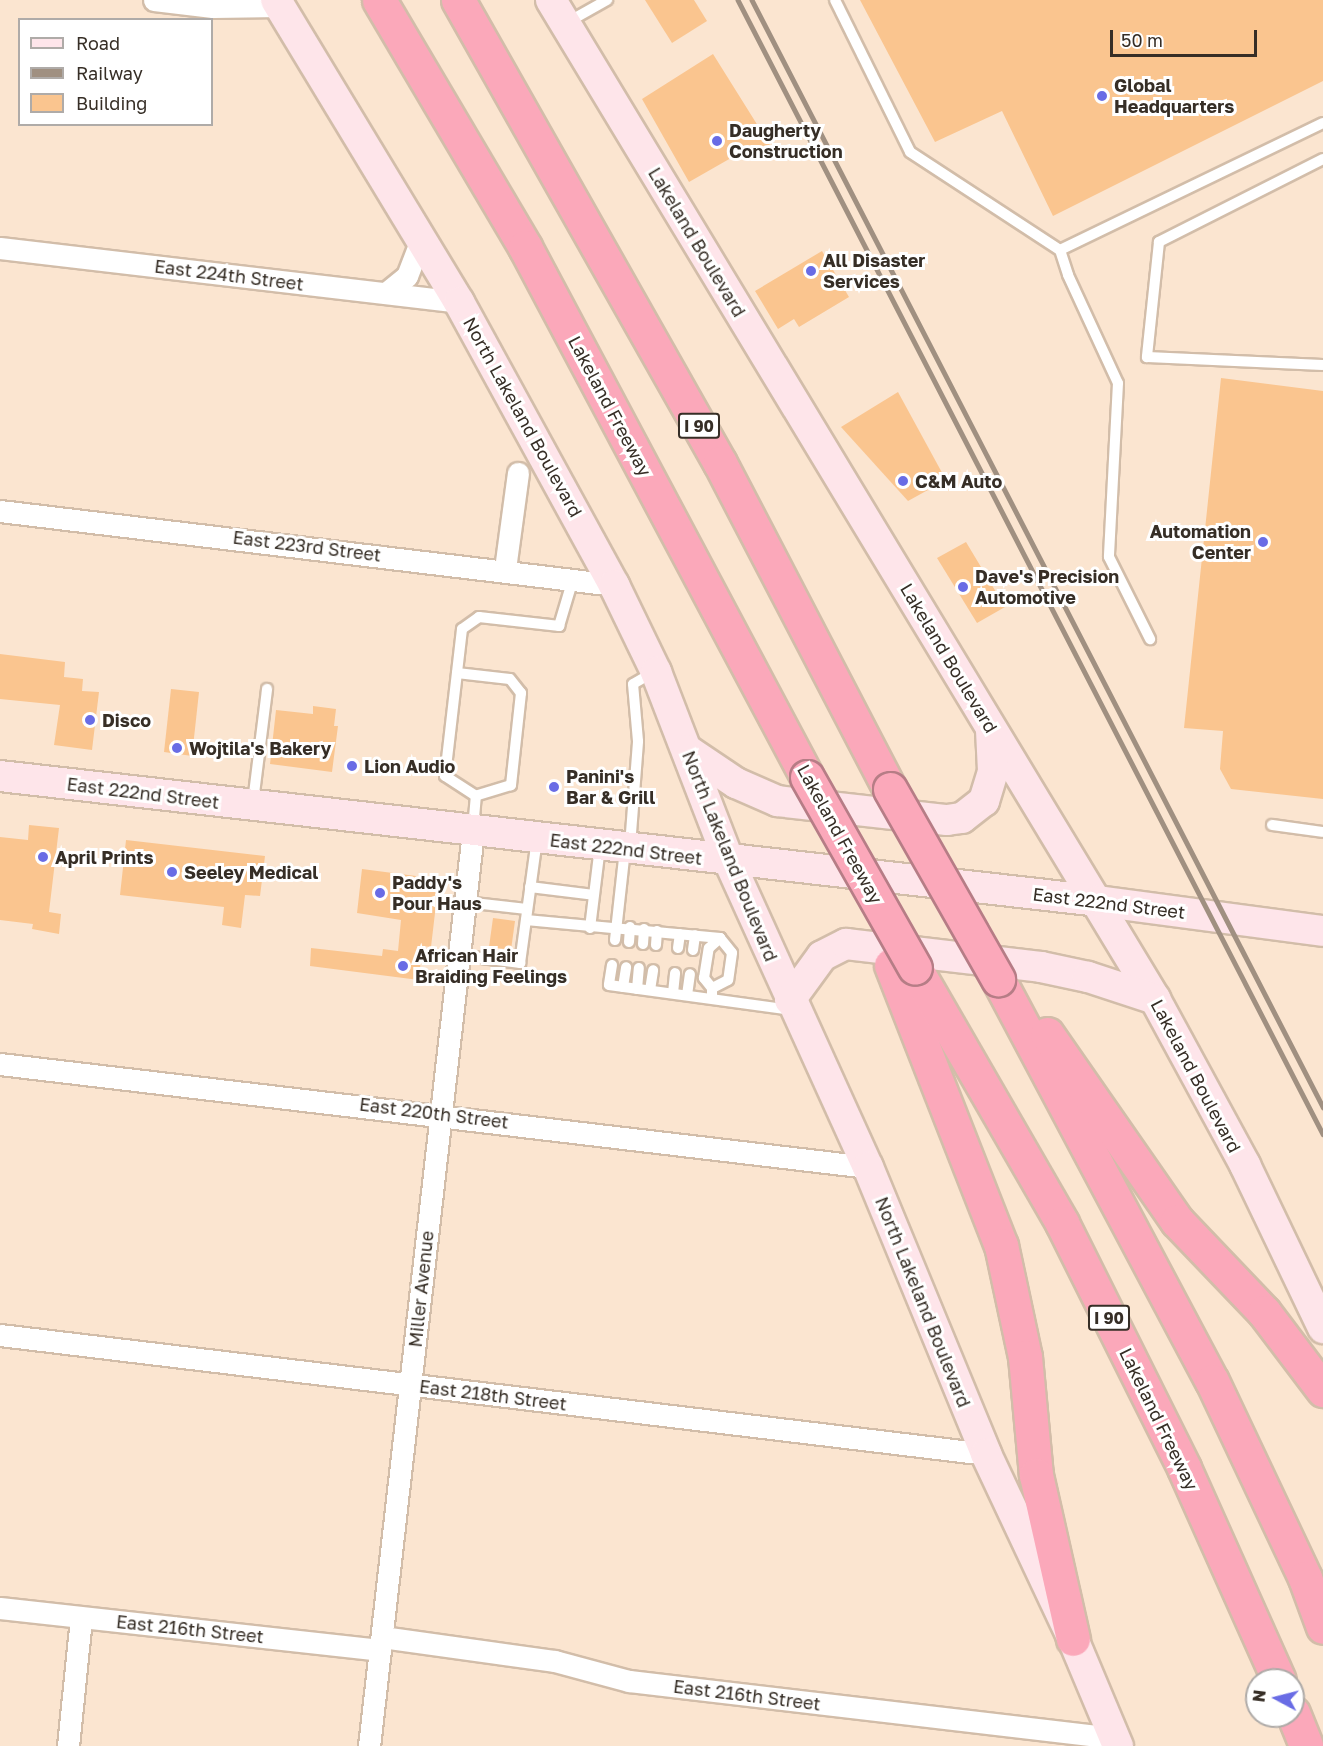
<!DOCTYPE html>
<html>
<head>
<meta charset="utf-8">
<style>
	body { margin:0 }
	#map { position:relative; width:1323px; height:1746px; overflow:hidden; background:#fbe5d0; font-family:"Golos Text",sans-serif }
	div>[style] { position:absolute }
	.building>* { inset:0; background:#fac58f }
	.roads { filter:drop-shadow(2px 0 #d2bda9) drop-shadow(-2px 0 #d2bda9) drop-shadow(0 2px #d2bda9) drop-shadow(0 -2px #d2bda9) }
	.lane>* { height:10px; margin:-5px; padding:0 5px; transform-origin:5px; border-radius:5px; background:#fff }
	.street>* { height:21px; margin:-10.5px; padding:0 10.5px; transform-origin:10.5px; border-radius:10.5px; background:#fff }
	.secondary>* { height:30px; margin:-15px; padding:0 15px; transform-origin:15px; border-radius:15px; background:#fee5ea }
	.highway>* { height:33px; margin:-16.5px; padding:0 16.5px; transform-origin:16.5px; border-radius:16.5px; background:#fba8ba }
	.rail>* { height:4.5px; margin:-2.25px; padding:0 2.25px; transform-origin:2.25px; border-radius:2.25px; background:#a09081 }
	.bridges { filter:drop-shadow(2px 0 #b67d86) drop-shadow(-2px 0 #b67d86) drop-shadow(0 2px #b67d86) drop-shadow(0 -2px #b67d86) }
	.highway-bridge>* { height:33px; margin:-16.5px; padding:0 16.5px; transform-origin:16.5px; border-radius:16.5px; background:#fba8ba }
	.dots>* { width:16px; height:16px; translate:-50% -50%; box-sizing:border-box; border:3px solid #fff; border-radius:50% }
	span { translate:-50% -50%; white-space:nowrap; text-align:center; line-height:1.15; -webkit-text-stroke:6px #fff; paint-order:stroke }
	.shield-label span { padding:2px 4px; background:#fff; border:2px solid; border-radius:4px; -webkit-text-stroke-width:0 }
	.shield-label { font-size:16px; color:#362e26; font-weight:700 }
	.poi-label { font-size:18px; color:#362e26; font-weight:700 }
	.left { translate:0 -50%; text-align:left }
	.right { translate:-100% -50%; text-align:right }
	.street-label { font-size:18px; color:#362e26 }
	.legend { position:absolute; left:18px; top:18px; width:195px; height:108px; box-sizing:border-box; background:#fff; border:2px solid #afaba8; margin:0; padding:8px 10px; list-style:none; font-size:18px; color:#362e26 }
	.legend li { display:flex; align-items:center; gap:12px; height:30px }
	.legend b { width:30px; border:2px solid #afaba8 }
	.north { position:absolute; left:1245px; top:1668px; width:60px; height:60px; box-sizing:border-box; background:#fff; border:2px solid #afaba8; border-radius:50%; rotate:277deg; font-size:16px; font-weight:700; line-height:24px; text-align:center; color:#362e26 }
	.north::after { content:''; display:block; margin:auto; width:21px; height:27px; background:#696ce5; clip-path:polygon(50% 0,100% 100%,50% 72%,0 100%) }
	.scale { position:absolute; left:1110px; top:30px; width:147px; height:27px; box-sizing:border-box; border:3px solid #362e26; border-top:0; padding-left:8px; font-size:18px; line-height:21px; white-space:nowrap; color:#362e26; -webkit-text-stroke:4px #fff; paint-order:stroke }
</style>
</head>
<body>
<div id="map">
	<div class="building">
		<div style="clip-path:polygon(645px 0,694px 0,707px 21px,672px 43px)"></div>
		<div style="clip-path:polygon(860px 0,1323px 0,1323px 81px,1053px 216px,1002px 111px,935px 142px)"></div>
		<div style="clip-path:polygon(713px 54px,773px 150px,759px 159px,752px 146px,689px 182px,642px 99px)"></div>
		<div style="clip-path:polygon(822px 251px,849px 297px,799px 327px,794px 319px,778px 329px,755px 291px)"></div>
		<div style="clip-path:polygon(1221px 378px,1323px 391px,1323px 799px,1231px 789px,1220px 769px,1223px 731px,1184px 728px)"></div>
		<div style="clip-path:polygon(898px 392px,946px 480px,908px 501px,841px 427px)"></div>
		<div style="clip-path:polygon(966px 542px,1005px 607px,977px 623px,937px 558px)"></div>
		<div style="clip-path:polygon(0 654px,65px 662px,64px 677px,83px 679px,82px 691px,99px 692px,92px 750px,54px 745px,60px 705px,0 699px)"></div>
		<div style="clip-path:polygon(171px 689px,199px 692px,192px 756px,164px 752px)"></div>
		<div style="clip-path:polygon(313px 706px,336px 709px,334px 726px,338px 726px,332px 772px,270px 764px,276px 710px,313px 714px)"></div>
		<div style="clip-path:polygon(29px 825px,59px 828px,49px 912px,61px 914px,59px 934px,32px 929px,33px 924px,0 920px,0 837px,28px 840px)"></div>
		<div style="clip-path:polygon(126px 840px,265px 856px,260px 896px,245px 895px,241px 928px,222px 925px,224px 907px,120px 895px)"></div>
		<div style="clip-path:polygon(362px 869px,439px 879px,431px 947px,422px 946px,419px 980px,310px 966px,311px 948px,382px 956px,383px 949px,398px 951px,401px 920px,357px 913px)"></div>
		<div style="clip-path:polygon(493px 918px,515px 921px,511px 950px,489px 947px)"></div>
	</div>
	<div class="roads">
		<div class="lane">
			<div style="left:835px;top:0;width:169px;rotate:63.7deg"></div>
			<div style="left:910px;top:152px;width:179px;rotate:33.2deg"></div>
			<div style="left:1060px;top:250px;width:292px;rotate:-25.8deg"></div>
			<div style="left:568px;top:22px;width:45px;rotate:-29.4deg"></div>
			<div style="left:1323px;top:159px;width:184px;rotate:153.2deg"></div>
			<div style="left:1159px;top:242px;width:116px;rotate:96deg"></div>
			<div style="left:1147px;top:357px;width:176px;rotate:2.6deg"></div>
			<div style="left:1060px;top:250px;width:26px;rotate:72deg"></div>
			<div style="left:1068px;top:275px;width:119px;rotate:65.2deg"></div>
			<div style="left:1118px;top:383px;width:174px;rotate:93deg"></div>
			<div style="left:1109px;top:557px;width:92px;rotate:63.4deg"></div>
			<div style="left:457px;top:673px;width:53px;rotate:6.5deg"></div>
			<div style="left:510px;top:679px;width:18px;rotate:52deg"></div>
			<div style="left:521px;top:693px;width:93px;rotate:96.2deg"></div>
			<div style="left:511px;top:785px;width:37px;rotate:163deg"></div>
			<div style="left:253px;top:802px;width:114px;rotate:-82.9deg"></div>
			<div style="left:1272px;top:825px;width:51px;rotate:7.8deg"></div>
			<div style="left:473px;top:829px;width:33px;rotate:-85deg"></div>
			<div style="left:476px;top:796px;width:37px;rotate:-147deg"></div>
			<div style="left:445px;top:776px;width:148px;rotate:-83.4deg"></div>
			<div style="left:462px;top:629px;width:21px;rotate:-35deg"></div>
			<div style="left:479px;top:617px;width:81px;rotate:6.4deg"></div>
			<div style="left:559px;top:626px;width:49px;rotate:-73.4deg"></div>
			<div style="left:630px;top:846px;width:105px;rotate:-85.6deg"></div>
			<div style="left:638px;top:741px;width:57px;rotate:-95deg"></div>
			<div style="left:633px;top:684px;width:24px;rotate:-30deg"></div>
			<div style="left:530px;top:887px;width:64px;rotate:7.1deg"></div>
			<div style="left:465px;top:902px;width:62px;rotate:6.4deg"></div>
			<div style="left:526px;top:920px;width:195px;rotate:5.3deg"></div>
			<div style="left:720px;top:938px;width:19px;rotate:51deg"></div>
			<div style="left:732px;top:953px;width:27px;rotate:98deg"></div>
			<div style="left:728px;top:980px;width:18px;rotate:153deg"></div>
			<div style="left:590px;top:928px;width:83px;rotate:-83deg"></div>
			<div style="left:615px;top:940px;width:92px;rotate:-83.7deg"></div>
			<div style="left:629px;top:942px;width:15px;rotate:-86deg"></div>
			<div style="left:643px;top:944px;width:15px;rotate:-86deg"></div>
			<div style="left:656px;top:945px;width:14px;rotate:-86deg"></div>
			<div style="left:678px;top:948px;width:14px;rotate:-82deg"></div>
			<div style="left:693px;top:950px;width:15px;rotate:-82deg"></div>
			<div style="left:458px;top:955px;width:63px;rotate:7.4deg"></div>
			<div style="left:520px;top:963px;width:125px;rotate:-82.2deg"></div>
			<div style="left:612px;top:965px;width:20px;rotate:99deg"></div>
			<div style="left:609px;top:985px;width:185px;rotate:7.8deg"></div>
			<div style="left:623px;top:987px;width:20px;rotate:-81deg"></div>
			<div style="left:637px;top:989px;width:21px;rotate:-85deg"></div>
			<div style="left:650px;top:990px;width:20px;rotate:-81deg"></div>
			<div style="left:673px;top:993px;width:20px;rotate:-84deg"></div>
			<div style="left:687px;top:995px;width:21px;rotate:-82deg"></div>
			<div style="left:712px;top:996px;width:8px;rotate:-90deg"></div>
			<div style="left:712px;top:988px;width:13px;rotate:-129deg"></div>
			<div style="left:704px;top:978px;width:30px;rotate:-81deg"></div>
			<div style="left:709px;top:948px;width:15px;rotate:-42deg"></div>
		</div>
		<div class="street">
			<div style="left:154px;top:0;width:59px;rotate:6.8deg"></div>
			<div style="left:213px;top:7px;width:67px;rotate:-0.9deg"></div>
			<div style="left:0;top:248px;width:462px;rotate:6.7deg"></div>
			<div style="left:386px;top:293px;width:27px;rotate:-39deg"></div>
			<div style="left:407px;top:276px;width:40px;rotate:-69deg"></div>
			<div style="left:0;top:511px;width:618px;rotate:6.87deg"></div>
			<div style="left:505px;top:569px;width:97px;rotate:-82.3deg"></div>
			<div style="left:0;top:1064px;width:874px;rotate:6.77deg"></div>
			<div style="left:0;top:1335px;width:993px;rotate:6.88deg"></div>
			<div style="left:0;top:1608px;width:382px;rotate:6.3deg"></div>
			<div style="left:382px;top:1637px;width:175px;rotate:7.9deg"></div>
			<div style="left:555px;top:1661px;width:77px;rotate:15.1deg"></div>
			<div style="left:629px;top:1681px;width:488px;rotate:6.7deg"></div>
			<div style="left:68px;top:1746px;width:129px;rotate:-84.2deg"></div>
			<div style="left:369px;top:1746px;width:920px;rotate:-83.51deg"></div>
		</div>
		<div class="secondary">
			<div style="left:276px;top:0;width:353px;rotate:58.8deg"></div>
			<div style="left:459px;top:302px;width:323px;rotate:61.3deg"></div>
			<div style="left:614px;top:585px;width:97px;rotate:64.2deg"></div>
			<div style="left:656px;top:672px;width:203px;rotate:68.9deg"></div>
			<div style="left:729px;top:861px;width:336px;rotate:65.6deg"></div>
			<div style="left:868px;top:1167px;width:310px;rotate:67.6deg"></div>
			<div style="left:986px;top:1454px;width:204px;rotate:64.8deg"></div>
			<div style="left:1073px;top:1639px;width:116px;rotate:67.2deg"></div>
			<div style="left:551px;top:0;width:1167px;rotate:58.84deg"></div>
			<div style="left:1155px;top:999px;width:189px;rotate:61.5deg"></div>
			<div style="left:1245px;top:1165px;width:181px;rotate:64.4deg"></div>
			<div style="left:687px;top:750px;width:59px;rotate:34deg"></div>
			<div style="left:736px;top:783px;width:45px;rotate:23.7deg"></div>
			<div style="left:777px;top:801px;width:171px;rotate:6.4deg"></div>
			<div style="left:947px;top:820px;width:15px;rotate:-8deg"></div>
			<div style="left:962px;top:818px;width:28px;rotate:-38deg"></div>
			<div style="left:984px;top:801px;width:31px;rotate:-73deg"></div>
			<div style="left:993px;top:771px;width:41px;rotate:-92.8deg"></div>
			<div style="left:0;top:776px;width:1105px;rotate:6.49deg"></div>
			<div style="left:1098px;top:901px;width:227px;rotate:7.6deg"></div>
			<div style="left:790px;top:1000px;width:54px;rotate:-54deg"></div>
			<div style="left:822px;top:956px;width:27px;rotate:-27deg"></div>
			<div style="left:846px;top:944px;width:196px;rotate:6.7deg"></div>
			<div style="left:1041px;top:967px;width:48px;rotate:12deg"></div>
			<div style="left:1088px;top:977px;width:71px;rotate:18.2deg"></div>
		</div>
		<div class="highway">
			<div style="left:379px;top:0;width:287px;rotate:59.4deg"></div>
			<div style="left:525px;top:247px;width:600px;rotate:61.98deg"></div>
			<div style="left:458px;top:0;width:532px;rotate:60.5deg"></div>
			<div style="left:720px;top:463px;width:368px;rotate:62.5deg"></div>
			<div style="left:891px;top:965px;width:301px;rotate:68.6deg"></div>
			<div style="left:1001px;top:1245px;width:115px;rotate:77.9deg"></div>
			<div style="left:1025px;top:1357px;width:119px;rotate:84.7deg"></div>
			<div style="left:1036px;top:1475px;width:168px;rotate:77.3deg"></div>
			<div style="left:915px;top:968px;width:294px;rotate:60deg"></div>
			<div style="left:1062px;top:1223px;width:274px;rotate:63.5deg"></div>
			<div style="left:1184px;top:1468px;width:232px;rotate:65.9deg"></div>
			<div style="left:998px;top:979px;width:455px;rotate:62deg"></div>
			<div style="left:1212px;top:1381px;width:218px;rotate:64.7deg"></div>
			<div style="left:1305px;top:1578px;width:52px;rotate:69.8deg"></div>
			<div style="left:1047px;top:1034px;width:228px;rotate:55.2deg"></div>
			<div style="left:1177px;top:1221px;width:126px;rotate:46.3deg"></div>
			<div style="left:1264px;top:1312px;width:98px;rotate:52.9deg"></div>
			<div style="left:1293px;top:1713px;width:35px;rotate:68deg"></div>
		</div>
	</div>
	<div class="rail">
		<div style="left:738px;top:0;width:1276px;rotate:62.71deg"></div>
		<div style="left:752px;top:0;width:1246px;rotate:62.71deg"></div>
	</div>
	<div class="bridges">
		<div class="highway-bridge">
			<div style="left:807px;top:777px;width:219px;rotate:60.5deg"></div>
			<div style="left:890px;top:789px;width:219px;rotate:60.4deg"></div>
		</div>
	</div>
	<div class="dots">
		<div style="left:1102px;top:96px;background:#696ce5"></div>
		<div style="left:717px;top:141px;background:#696ce5"></div>
		<div style="left:811px;top:271px;background:#696ce5"></div>
		<div style="left:903px;top:481px;background:#696ce5"></div>
		<div style="left:1263px;top:542px;background:#696ce5"></div>
		<div style="left:963px;top:587px;background:#696ce5"></div>
		<div style="left:90px;top:720px;background:#696ce5"></div>
		<div style="left:177px;top:748px;background:#696ce5"></div>
		<div style="left:352px;top:766px;background:#696ce5"></div>
		<div style="left:554px;top:787px;background:#696ce5"></div>
		<div style="left:43px;top:857px;background:#696ce5"></div>
		<div style="left:172px;top:872px;background:#696ce5"></div>
		<div style="left:380px;top:893px;background:#696ce5"></div>
		<div style="left:403px;top:966px;background:#696ce5"></div>
	</div>
	<div class="shield-label">
		<span style="left:699px;top:426px">I 90</span>
		<span style="left:1109px;top:1318px">I 90</span>
	</div>
	<div class="poi-label">
		<span class="left" style="left:1114px;top:96px">Global<br>Headquarters</span>
		<span class="left" style="left:729px;top:141px">Daugherty<br>Construction</span>
		<span class="left" style="left:823px;top:271px">All Disaster<br>Services</span>
		<span class="left" style="left:915px;top:481px">C&amp;M Auto</span>
		<span class="right" style="left:1251px;top:542px">Automation<br>Center</span>
		<span class="left" style="left:975px;top:587px">Dave's Precision<br>Automotive</span>
		<span class="left" style="left:102px;top:720px">Disco</span>
		<span class="left" style="left:189px;top:748px">Wojtila's Bakery</span>
		<span class="left" style="left:364px;top:766px">Lion Audio</span>
		<span class="left" style="left:566px;top:787px">Panini's<br>Bar &amp; Grill</span>
		<span class="left" style="left:55px;top:857px">April Prints</span>
		<span class="left" style="left:184px;top:872px">Seeley Medical</span>
		<span class="left" style="left:392px;top:893px">Paddy's<br>Pour Haus</span>
		<span class="left" style="left:415px;top:966px">African Hair<br>Braiding Feelings</span>
	</div>
	<div class="street-label">
		<span style="left:697px;top:242px;rotate:59deg">Lakeland Boulevard</span>
		<span style="left:229px;top:275px;rotate:7deg">East 224th Street</span>
		<span style="left:610px;top:406px;rotate:62deg">Lakeland Freeway</span>
		<span style="left:523px;top:417px;rotate:61deg">North Lakeland Boulevard</span>
		<span style="left:307px;top:546px;rotate:7deg">East 223rd Street</span>
		<span style="left:949px;top:658px;rotate:59deg">Lakeland Boulevard</span>
		<span style="left:143px;top:793px;rotate:7deg">East 222nd Street</span>
		<span style="left:840px;top:834px;rotate:61deg">Lakeland Freeway</span>
		<span style="left:626px;top:849px;rotate:7deg">East 222nd Street</span>
		<span style="left:730px;top:856px;rotate:68deg">North Lakeland Boulevard</span>
		<span style="left:1109px;top:903px;rotate:7deg">East 222nd Street</span>
		<span style="left:1196px;top:1076px;rotate:62deg">Lakeland Boulevard</span>
		<span style="left:434px;top:1113px;rotate:7deg">East 220th Street</span>
		<span style="left:421px;top:1289px;rotate:-84deg">Miller Avenue</span>
		<span style="left:923px;top:1302px;rotate:68deg">North Lakeland Boulevard</span>
		<span style="left:493px;top:1395px;rotate:7deg">East 218th Street</span>
		<span style="left:1159px;top:1419px;rotate:64deg">Lakeland Freeway</span>
		<span style="left:190px;top:1629px;rotate:6deg">East 216th Street</span>
		<span style="left:747px;top:1695px;rotate:7deg">East 216th Street</span>
	</div>
	<ul class="legend">
	<li><b style="height:8px;background:#fee5ea"></b>Road</li>
	<li><b style="height:8px;background:#a09081"></b>Railway</li>
	<li><b style="height:16px;background:#fac58f"></b>Building</li>
	</ul>
	<div class="north">N</div>
	<div class="scale">50 m</div>
</div>
</body>
</html>
